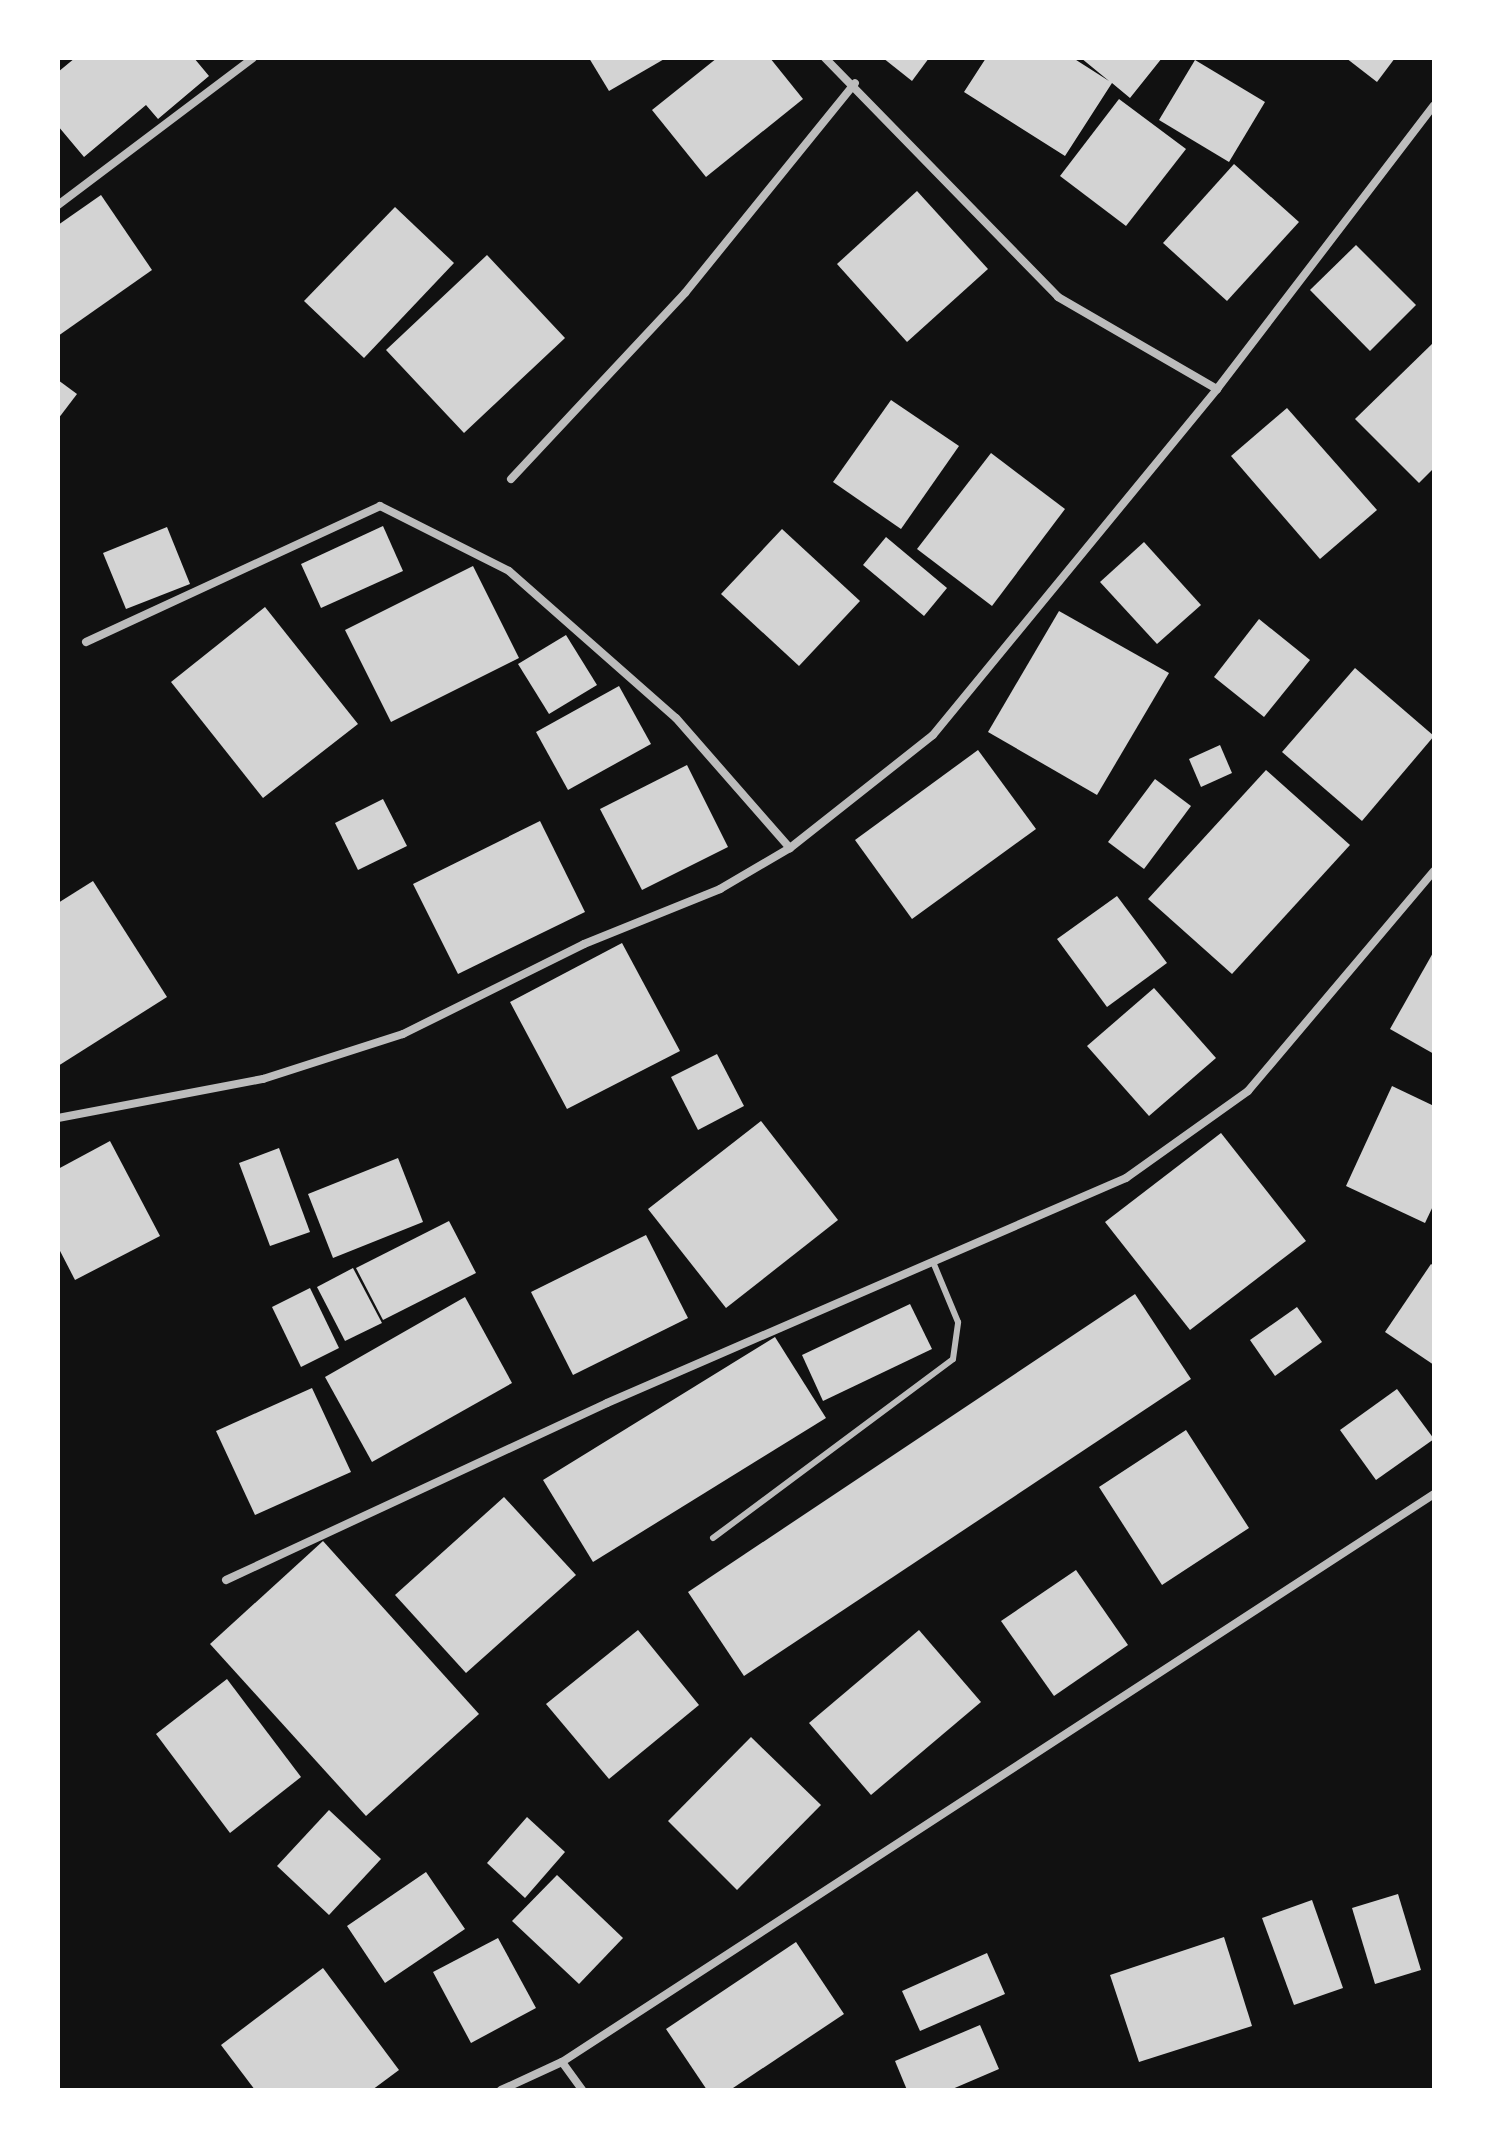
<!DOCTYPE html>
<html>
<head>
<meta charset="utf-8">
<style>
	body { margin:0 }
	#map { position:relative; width:1492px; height:2148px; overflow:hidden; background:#111; font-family:Rubik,sans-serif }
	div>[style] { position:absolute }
	.building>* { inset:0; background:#d3d3d3 }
	.service>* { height:6px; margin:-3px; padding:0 3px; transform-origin:3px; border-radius:3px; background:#bcbcbc }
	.minor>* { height:8px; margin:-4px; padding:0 4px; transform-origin:4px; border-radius:4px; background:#bcbcbc }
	span { translate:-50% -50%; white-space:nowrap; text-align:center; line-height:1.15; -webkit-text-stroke:6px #fff; paint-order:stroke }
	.frame { position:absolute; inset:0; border:60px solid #fff; pointer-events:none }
</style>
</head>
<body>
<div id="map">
	<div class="building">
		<div style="clip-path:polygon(75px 58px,194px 58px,209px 76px,158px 119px,146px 105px,84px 157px,58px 126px,58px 72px)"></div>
		<div style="clip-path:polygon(589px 58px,666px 58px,609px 91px)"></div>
		<div style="clip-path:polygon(717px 58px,770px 58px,803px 99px,706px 177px,652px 110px)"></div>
		<div style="clip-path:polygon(883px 58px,929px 58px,912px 81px)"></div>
		<div style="clip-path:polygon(986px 58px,1073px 58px,1109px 81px,1081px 58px,1162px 58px,1130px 98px,1112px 83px,1065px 156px,964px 92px)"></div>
		<div style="clip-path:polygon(1346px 58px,1395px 58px,1377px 82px)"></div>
		<div style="clip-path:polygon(1195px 60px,1265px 102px,1229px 162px,1159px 120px)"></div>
		<div style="clip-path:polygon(1119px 99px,1186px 149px,1126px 226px,1060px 176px)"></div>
		<div style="clip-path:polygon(1234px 164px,1299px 222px,1227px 301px,1163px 243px)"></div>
		<div style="clip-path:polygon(917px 191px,988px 269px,907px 342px,837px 264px)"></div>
		<div style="clip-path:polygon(101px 195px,152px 270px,58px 336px,58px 225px)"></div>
		<div style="clip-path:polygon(395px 207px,454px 263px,364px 358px,304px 301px)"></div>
		<div style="clip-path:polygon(1356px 245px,1416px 305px,1370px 351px,1310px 290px)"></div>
		<div style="clip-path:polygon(487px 255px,565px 338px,464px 433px,386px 350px)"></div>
		<div style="clip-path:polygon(1434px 342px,1434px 468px,1419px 483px,1355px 419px)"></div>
		<div style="clip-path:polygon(58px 380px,77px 394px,58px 419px)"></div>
		<div style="clip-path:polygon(891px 400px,959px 446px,901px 529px,833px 482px)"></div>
		<div style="clip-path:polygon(1287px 408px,1377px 510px,1320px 559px,1231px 456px)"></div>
		<div style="clip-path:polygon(991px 453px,1065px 509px,992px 606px,917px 549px)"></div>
		<div style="clip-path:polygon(383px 526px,403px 571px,321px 608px,301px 564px)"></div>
		<div style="clip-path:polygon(167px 527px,190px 584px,126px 609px,103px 553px)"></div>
		<div style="clip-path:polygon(782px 529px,860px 601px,799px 666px,721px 594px)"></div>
		<div style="clip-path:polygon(886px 537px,947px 588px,924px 616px,863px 565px)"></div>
		<div style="clip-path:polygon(1144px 542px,1201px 605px,1157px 644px,1100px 582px)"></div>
		<div style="clip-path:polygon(473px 566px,519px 658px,391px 722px,345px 630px)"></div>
		<div style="clip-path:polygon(265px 607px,358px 724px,263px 798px,171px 682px)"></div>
		<div style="clip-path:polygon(1059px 611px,1169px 673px,1097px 795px,988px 732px)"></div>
		<div style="clip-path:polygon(1259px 619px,1310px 660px,1264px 717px,1214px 677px)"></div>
		<div style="clip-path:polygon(566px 635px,597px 685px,549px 714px,518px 664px)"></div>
		<div style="clip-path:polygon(1355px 668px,1434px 736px,1362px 821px,1282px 752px)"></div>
		<div style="clip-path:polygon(619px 686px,651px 744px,568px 790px,536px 732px)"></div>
		<div style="clip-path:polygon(1220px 745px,1232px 773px,1201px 787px,1189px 759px)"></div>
		<div style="clip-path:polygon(978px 750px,1036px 829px,912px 919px,855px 840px)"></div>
		<div style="clip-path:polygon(687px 765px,728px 847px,642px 890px,600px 809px)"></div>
		<div style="clip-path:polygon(1266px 770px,1350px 845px,1232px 974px,1148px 899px)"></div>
		<div style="clip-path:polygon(1155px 779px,1191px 806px,1144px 869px,1108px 842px)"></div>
		<div style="clip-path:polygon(383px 799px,407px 846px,358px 870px,335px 823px)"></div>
		<div style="clip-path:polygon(540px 821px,585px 912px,458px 974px,413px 884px)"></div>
		<div style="clip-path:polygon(93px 881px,167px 997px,58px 1066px,58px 903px)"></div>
		<div style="clip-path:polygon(1117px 896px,1167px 963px,1107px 1007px,1057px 939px)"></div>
		<div style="clip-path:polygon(622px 943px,680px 1051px,567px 1109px,510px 1002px)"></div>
		<div style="clip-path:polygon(1434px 951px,1434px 1054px,1390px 1029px)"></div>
		<div style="clip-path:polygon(1154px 988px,1216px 1058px,1149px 1116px,1087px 1046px)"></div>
		<div style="clip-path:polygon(717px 1054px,744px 1106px,698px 1130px,671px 1077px)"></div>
		<div style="clip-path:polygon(1392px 1086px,1434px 1106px,1434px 1204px,1425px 1223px,1346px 1186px)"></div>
		<div style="clip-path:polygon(761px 1121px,838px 1220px,726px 1308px,648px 1209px)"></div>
		<div style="clip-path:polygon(1221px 1133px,1306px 1241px,1190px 1330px,1105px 1222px)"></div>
		<div style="clip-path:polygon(110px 1141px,160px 1236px,75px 1280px,58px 1247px,58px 1169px)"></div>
		<div style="clip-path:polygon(279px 1148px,310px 1232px,270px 1246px,239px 1163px)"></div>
		<div style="clip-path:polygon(398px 1158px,423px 1222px,333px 1258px,308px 1194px)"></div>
		<div style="clip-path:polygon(449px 1221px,476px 1273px,383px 1320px,356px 1268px)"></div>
		<div style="clip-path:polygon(646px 1235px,688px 1318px,573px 1375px,531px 1292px)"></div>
		<div style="clip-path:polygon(1431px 1264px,1434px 1266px,1434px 1365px,1385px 1332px)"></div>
		<div style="clip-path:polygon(353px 1268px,382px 1323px,345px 1341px,317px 1287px)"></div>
		<div style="clip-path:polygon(310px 1288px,339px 1348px,301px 1367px,272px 1307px)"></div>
		<div style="clip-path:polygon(1135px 1294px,1191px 1379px,744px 1676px,688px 1592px)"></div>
		<div style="clip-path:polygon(465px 1297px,512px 1383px,372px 1462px,325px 1377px)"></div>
		<div style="clip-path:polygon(910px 1304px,932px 1349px,823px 1401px,802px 1355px)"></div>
		<div style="clip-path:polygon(1297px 1307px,1322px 1342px,1275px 1376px,1250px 1340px)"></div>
		<div style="clip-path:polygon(775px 1337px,826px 1418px,593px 1562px,543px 1480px)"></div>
		<div style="clip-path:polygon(312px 1388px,351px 1472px,255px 1515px,216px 1431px)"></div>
		<div style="clip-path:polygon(1397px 1389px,1434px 1439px,1376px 1480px,1340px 1430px)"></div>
		<div style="clip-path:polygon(1186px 1430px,1249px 1528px,1162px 1585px,1099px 1487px)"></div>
		<div style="clip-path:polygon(504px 1497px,576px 1575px,466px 1673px,395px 1595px)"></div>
		<div style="clip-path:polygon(323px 1541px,479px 1714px,366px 1816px,210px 1644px)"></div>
		<div style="clip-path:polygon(1076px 1570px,1128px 1645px,1054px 1696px,1001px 1621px)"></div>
		<div style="clip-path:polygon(638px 1630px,699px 1705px,609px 1779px,546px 1704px)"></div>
		<div style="clip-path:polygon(919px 1630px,981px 1702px,871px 1795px,809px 1723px)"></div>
		<div style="clip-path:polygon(227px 1679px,301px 1777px,230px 1833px,156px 1734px)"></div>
		<div style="clip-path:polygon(751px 1737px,821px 1805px,737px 1890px,668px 1821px)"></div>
		<div style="clip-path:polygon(329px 1810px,381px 1859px,329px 1915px,277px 1866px)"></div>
		<div style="clip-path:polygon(527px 1817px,565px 1852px,525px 1898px,487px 1863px)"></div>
		<div style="clip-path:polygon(426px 1872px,465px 1929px,385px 1983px,347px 1926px)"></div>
		<div style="clip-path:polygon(557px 1875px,623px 1938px,579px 1984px,512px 1921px)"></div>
		<div style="clip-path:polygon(1398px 1894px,1421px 1970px,1375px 1984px,1352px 1908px)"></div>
		<div style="clip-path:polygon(1312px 1900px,1343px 1988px,1294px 2005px,1262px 1918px)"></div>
		<div style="clip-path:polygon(1224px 1937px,1252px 2026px,1139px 2062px,1110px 1975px)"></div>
		<div style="clip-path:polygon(498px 1938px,536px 2008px,471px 2043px,433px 1972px)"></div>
		<div style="clip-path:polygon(796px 1942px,844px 2014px,730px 2090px,707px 2090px,666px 2029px)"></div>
		<div style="clip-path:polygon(987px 1953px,1005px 1994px,920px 2031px,902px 1991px)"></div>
		<div style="clip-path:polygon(323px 1968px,399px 2070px,372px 2090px,255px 2090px,221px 2045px)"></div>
		<div style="clip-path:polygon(980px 2025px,999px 2069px,950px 2090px,907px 2090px,895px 2061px)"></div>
	</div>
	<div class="service">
		<div style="left:713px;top:1538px;width:299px;rotate:-36.7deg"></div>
		<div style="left:953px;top:1359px;width:37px;rotate:-82deg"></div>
		<div style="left:958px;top:1322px;width:65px;rotate:-112.6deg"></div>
	</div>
	<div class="minor">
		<div style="left:825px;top:58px;width:334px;rotate:45.7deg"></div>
		<div style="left:1058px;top:297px;width:184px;rotate:30.1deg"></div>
		<div style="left:58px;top:205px;width:244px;rotate:-37deg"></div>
		<div style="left:511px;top:479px;width:255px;rotate:-46.9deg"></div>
		<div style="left:685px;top:293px;width:270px;rotate:-51deg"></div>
		<div style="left:86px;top:642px;width:324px;rotate:-24.8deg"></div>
		<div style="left:380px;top:506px;width:144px;rotate:26.7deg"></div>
		<div style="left:509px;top:571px;width:222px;rotate:41.4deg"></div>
		<div style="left:676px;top:718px;width:173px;rotate:48.8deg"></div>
		<div style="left:58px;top:1118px;width:209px;rotate:-10.8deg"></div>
		<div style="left:263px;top:1079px;width:147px;rotate:-17.8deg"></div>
		<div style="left:403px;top:1034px;width:202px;rotate:-26.4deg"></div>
		<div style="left:584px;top:944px;width:147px;rotate:-22deg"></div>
		<div style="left:720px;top:889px;width:81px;rotate:-30.4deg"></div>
		<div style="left:790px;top:848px;width:182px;rotate:-38.3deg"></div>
		<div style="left:933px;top:735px;width:448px;rotate:-50.6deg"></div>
		<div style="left:1217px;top:389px;width:357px;rotate:-52.6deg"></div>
		<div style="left:226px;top:1580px;width:420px;rotate:-24.9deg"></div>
		<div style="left:607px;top:1403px;width:566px;rotate:-23.44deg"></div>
		<div style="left:1126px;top:1178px;width:150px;rotate:-35.5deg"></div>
		<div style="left:1248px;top:1091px;width:288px;rotate:-49.8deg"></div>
		<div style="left:562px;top:2062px;width:34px;rotate:54deg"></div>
		<div style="left:501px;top:2090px;width:67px;rotate:-24.7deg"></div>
		<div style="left:562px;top:2062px;width:1041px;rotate:-33.08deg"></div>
	</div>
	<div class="frame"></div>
</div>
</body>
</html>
